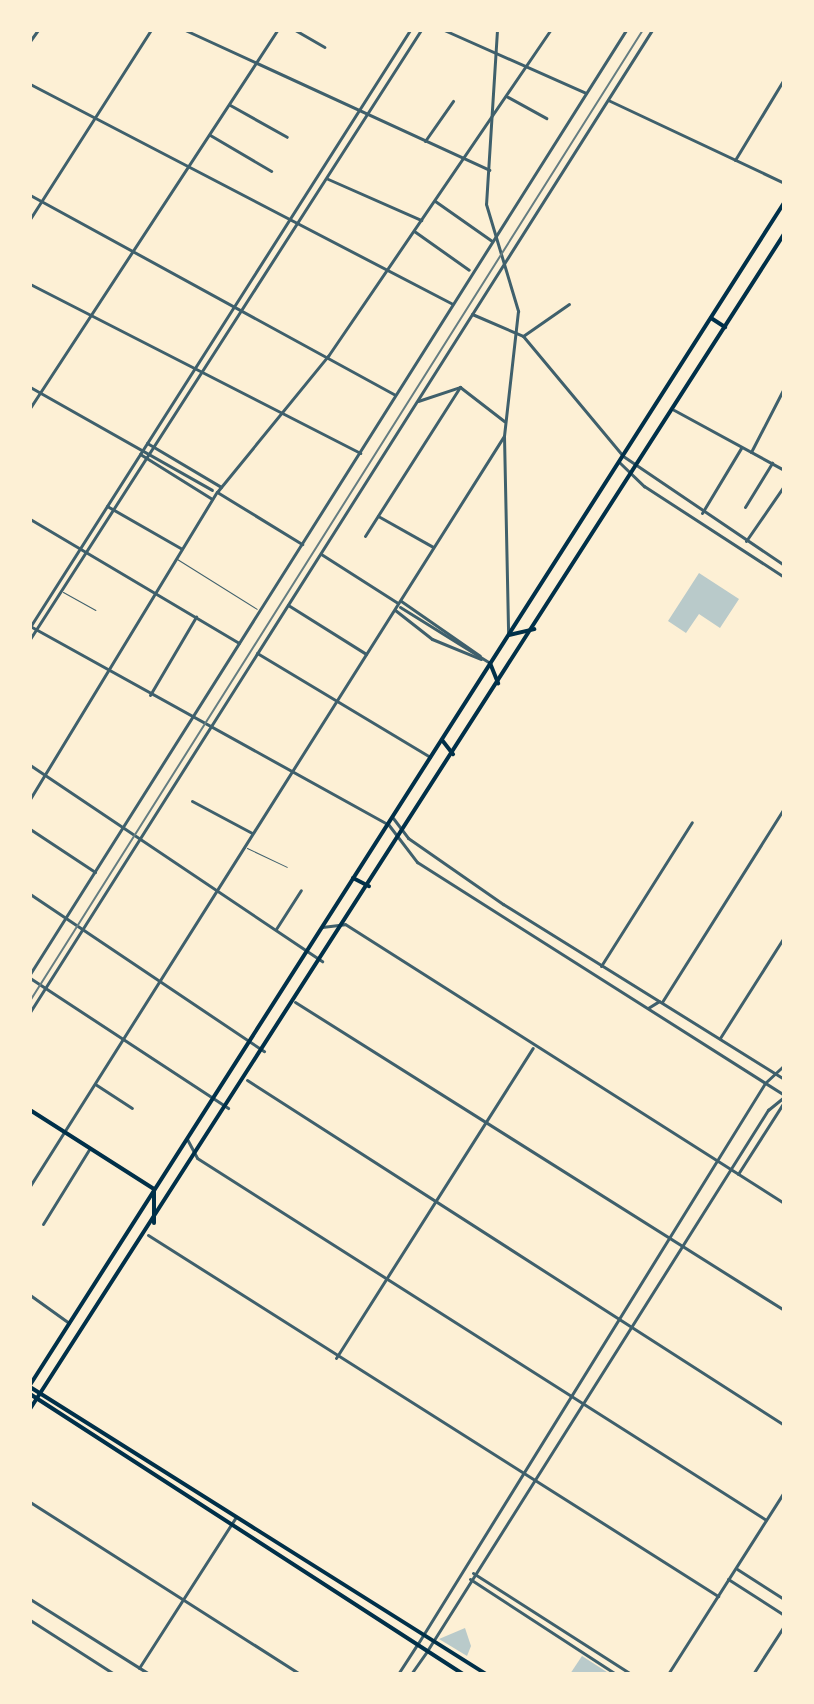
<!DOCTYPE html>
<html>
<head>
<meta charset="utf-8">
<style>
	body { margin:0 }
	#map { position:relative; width:814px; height:1704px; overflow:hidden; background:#fdf0d5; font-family:Lora,serif }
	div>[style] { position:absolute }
	.green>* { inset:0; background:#b9caca }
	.service>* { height:1px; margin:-0.5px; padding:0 0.5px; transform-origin:0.5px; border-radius:0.5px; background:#3f606c }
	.minor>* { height:3px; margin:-1.5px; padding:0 1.5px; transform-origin:1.5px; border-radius:1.5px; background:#3f606c }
	.tertiary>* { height:3px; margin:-1.5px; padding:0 1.5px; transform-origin:1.5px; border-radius:1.5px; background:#3f606c }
	.primary>* { height:4px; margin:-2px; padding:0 2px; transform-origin:2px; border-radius:2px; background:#003049 }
	.rail>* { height:2px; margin:-1px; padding:0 1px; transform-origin:1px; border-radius:1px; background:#657d81 }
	span { translate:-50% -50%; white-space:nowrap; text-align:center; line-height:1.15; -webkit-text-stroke:8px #fdf0d5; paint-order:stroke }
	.frame { position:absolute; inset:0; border:32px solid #fdf0d5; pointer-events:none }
</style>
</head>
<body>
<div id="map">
	<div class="green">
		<div style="clip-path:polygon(699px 573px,739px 599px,720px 628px,699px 614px,686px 633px,668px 621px)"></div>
		<div style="clip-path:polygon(465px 1628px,471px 1646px,467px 1656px,439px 1639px)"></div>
		<div style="clip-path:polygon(582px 1656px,610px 1674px,570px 1674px)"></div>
	</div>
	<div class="service">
		<div style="left:177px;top:559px;width:94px;rotate:32deg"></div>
		<div style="left:63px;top:592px;width:37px;rotate:29deg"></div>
		<div style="left:247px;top:848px;width:44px;rotate:25.4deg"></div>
	</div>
	<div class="minor">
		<div style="left:185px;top:30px;width:335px;rotate:24.7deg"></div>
		<div style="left:295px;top:30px;width:34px;rotate:30deg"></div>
		<div style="left:444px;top:30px;width:155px;rotate:23.9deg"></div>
		<div style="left:497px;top:30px;width:174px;rotate:93.6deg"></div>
		<div style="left:486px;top:204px;width:112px;rotate:73.3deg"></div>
		<div style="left:518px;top:311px;width:126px;rotate:96.4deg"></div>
		<div style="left:504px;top:436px;width:199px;rotate:88.8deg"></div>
		<div style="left:30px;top:84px;width:476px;rotate:27.5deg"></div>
		<div style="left:506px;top:96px;width:46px;rotate:28.8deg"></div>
		<div style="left:608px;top:100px;width:195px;rotate:25.2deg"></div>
		<div style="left:230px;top:105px;width:65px;rotate:29.3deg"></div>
		<div style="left:210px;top:135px;width:71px;rotate:30.5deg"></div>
		<div style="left:425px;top:141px;width:49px;rotate:-55deg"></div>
		<div style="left:735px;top:160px;width:95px;rotate:-58.8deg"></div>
		<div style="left:328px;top:179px;width:102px;rotate:23.8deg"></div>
		<div style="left:30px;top:195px;width:416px;rotate:28.7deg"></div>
		<div style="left:435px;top:201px;width:70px;rotate:35.1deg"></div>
		<div style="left:414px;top:231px;width:67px;rotate:35.3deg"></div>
		<div style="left:30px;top:284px;width:371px;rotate:27.1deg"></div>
		<div style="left:472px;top:314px;width:56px;rotate:23.3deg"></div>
		<div style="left:523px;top:336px;width:155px;rotate:50.2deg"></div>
		<div style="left:523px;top:336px;width:56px;rotate:-34.8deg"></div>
		<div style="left:418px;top:401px;width:44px;rotate:-18.4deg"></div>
		<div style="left:460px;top:387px;width:56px;rotate:37.7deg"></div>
		<div style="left:30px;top:408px;width:452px;rotate:-56.8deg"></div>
		<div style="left:674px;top:410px;width:125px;rotate:28.6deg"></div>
		<div style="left:147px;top:443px;width:86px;rotate:30.7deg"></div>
		<div style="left:751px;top:452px;width:72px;rotate:-62.7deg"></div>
		<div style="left:140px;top:454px;width:85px;rotate:32deg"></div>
		<div style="left:217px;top:492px;width:100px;rotate:31.5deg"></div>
		<div style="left:107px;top:506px;width:86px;rotate:29.8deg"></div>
		<div style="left:745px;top:507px;width:52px;rotate:-58.5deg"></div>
		<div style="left:702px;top:513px;width:76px;rotate:-59deg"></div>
		<div style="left:378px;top:516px;width:63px;rotate:29.4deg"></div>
		<div style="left:30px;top:519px;width:243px;rotate:30.7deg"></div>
		<div style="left:365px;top:536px;width:177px;rotate:-57.5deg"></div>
		<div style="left:746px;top:541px;width:67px;rotate:-55.4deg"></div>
		<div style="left:321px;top:554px;width:91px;rotate:32.5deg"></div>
		<div style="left:401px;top:601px;width:96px;rotate:34.8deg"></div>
		<div style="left:288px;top:605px;width:92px;rotate:32.1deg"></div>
		<div style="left:395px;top:610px;width:47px;rotate:38.1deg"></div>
		<div style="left:432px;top:639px;width:53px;rotate:22.2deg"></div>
		<div style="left:30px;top:626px;width:408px;rotate:29deg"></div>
		<div style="left:30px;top:627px;width:708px;rotate:-57.52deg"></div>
		<div style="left:30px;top:639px;width:724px;rotate:-57.3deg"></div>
		<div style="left:257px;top:653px;width:202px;rotate:31deg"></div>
		<div style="left:150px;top:695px;width:91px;rotate:-59.5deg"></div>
		<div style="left:30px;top:765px;width:352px;rotate:33.9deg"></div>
		<div style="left:30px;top:799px;width:359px;rotate:-58.7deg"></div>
		<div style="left:217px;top:492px;width:176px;rotate:-50.8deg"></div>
		<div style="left:328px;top:356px;width:394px;rotate:-55.7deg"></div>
		<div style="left:192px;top:801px;width:68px;rotate:28.1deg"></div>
		<div style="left:30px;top:829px;width:78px;rotate:33.5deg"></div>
		<div style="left:30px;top:894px;width:282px;rotate:33.9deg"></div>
		<div style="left:322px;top:927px;width:23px;rotate:-7deg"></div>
		<div style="left:345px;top:924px;width:520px;rotate:32.44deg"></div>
		<div style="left:276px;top:929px;width:46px;rotate:-57.3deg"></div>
		<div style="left:601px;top:966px;width:170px;rotate:-57.7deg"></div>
		<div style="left:30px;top:974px;width:1116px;rotate:-57.73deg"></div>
		<div style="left:30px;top:978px;width:237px;rotate:33.3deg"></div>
		<div style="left:295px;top:1002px;width:578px;rotate:32.21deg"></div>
		<div style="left:662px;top:1002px;width:229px;rotate:-57.8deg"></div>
		<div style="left:648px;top:1008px;width:13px;rotate:-32deg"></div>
		<div style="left:30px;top:1012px;width:1162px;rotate:-57.65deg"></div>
		<div style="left:720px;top:1038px;width:120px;rotate:-57.6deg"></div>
		<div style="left:247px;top:1080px;width:638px;rotate:32.72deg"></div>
		<div style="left:95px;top:1084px;width:44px;rotate:33deg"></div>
		<div style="left:187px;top:1139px;width:21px;rotate:62deg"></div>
		<div style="left:197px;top:1158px;width:674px;rotate:32.46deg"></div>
		<div style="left:738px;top:1174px;width:85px;rotate:-57.4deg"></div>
		<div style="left:30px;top:1186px;width:887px;rotate:-57.71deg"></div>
		<div style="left:43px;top:1224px;width:89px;rotate:-58.3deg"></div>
		<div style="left:148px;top:1235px;width:675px;rotate:32.35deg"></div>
		<div style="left:30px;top:1295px;width:48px;rotate:35.7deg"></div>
		<div style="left:336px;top:1358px;width:367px;rotate:-57.6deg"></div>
		<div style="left:30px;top:1502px;width:320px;rotate:32.5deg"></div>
		<div style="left:737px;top:1569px;width:56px;rotate:32.6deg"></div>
		<div style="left:473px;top:1573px;width:188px;rotate:32.6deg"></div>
		<div style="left:470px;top:1579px;width:174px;rotate:33.1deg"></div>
		<div style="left:728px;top:1579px;width:67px;rotate:32.7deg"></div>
		<div style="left:30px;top:1599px;width:141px;rotate:32.2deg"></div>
		<div style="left:30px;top:1620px;width:100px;rotate:32.7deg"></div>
		<div style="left:139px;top:1668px;width:179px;rotate:-57.3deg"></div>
		<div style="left:398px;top:1674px;width:35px;rotate:-57deg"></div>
		<div style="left:411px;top:1674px;width:28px;rotate:-55deg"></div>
		<div style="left:668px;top:1674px;width:216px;rotate:-57.5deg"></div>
		<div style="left:753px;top:1674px;width:57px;rotate:-57.1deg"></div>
	</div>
	<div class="tertiary">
		<div style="left:30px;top:41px;width:14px;rotate:-54deg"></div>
		<div style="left:30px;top:219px;width:224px;rotate:-57.4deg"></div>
		<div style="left:30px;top:387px;width:209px;rotate:29.5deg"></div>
		<div style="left:623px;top:456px;width:194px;rotate:34.1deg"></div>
		<div style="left:619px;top:462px;width:35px;rotate:44deg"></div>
		<div style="left:644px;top:486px;width:167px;rotate:33deg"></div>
		<div style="left:400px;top:607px;width:106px;rotate:31.9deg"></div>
		<div style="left:393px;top:818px;width:25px;rotate:53deg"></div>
		<div style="left:408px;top:838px;width:116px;rotate:34.8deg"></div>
		<div style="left:503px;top:904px;width:331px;rotate:31.9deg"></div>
		<div style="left:388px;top:824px;width:48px;rotate:52.7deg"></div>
		<div style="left:417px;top:862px;width:435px;rotate:32.4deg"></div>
		<div style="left:417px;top:1645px;width:661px;rotate:-58.23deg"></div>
		<div style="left:765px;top:1083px;width:26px;rotate:-43deg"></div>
		<div style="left:427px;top:1651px;width:640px;rotate:-57.78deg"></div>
		<div style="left:768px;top:1110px;width:21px;rotate:-39deg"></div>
	</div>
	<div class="primary">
		<div style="left:711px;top:318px;width:17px;rotate:33deg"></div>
		<div style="left:509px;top:635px;width:26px;rotate:-13deg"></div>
		<div style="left:490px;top:663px;width:22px;rotate:68deg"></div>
		<div style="left:442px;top:740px;width:18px;rotate:52deg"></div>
		<div style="left:353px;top:878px;width:18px;rotate:27deg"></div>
		<div style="left:30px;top:1110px;width:147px;rotate:32.5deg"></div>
		<div style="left:154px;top:1189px;width:34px;rotate:90deg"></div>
		<div style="left:30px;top:1385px;width:1402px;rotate:-57.47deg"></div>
		<div style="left:30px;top:1387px;width:539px;rotate:32.19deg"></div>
		<div style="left:30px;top:1394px;width:516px;rotate:32.89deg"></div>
		<div style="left:30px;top:1409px;width:1396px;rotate:-57.31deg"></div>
	</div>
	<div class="rail">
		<div style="left:30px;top:1001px;width:1148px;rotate:-57.74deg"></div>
	</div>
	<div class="frame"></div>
</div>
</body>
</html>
